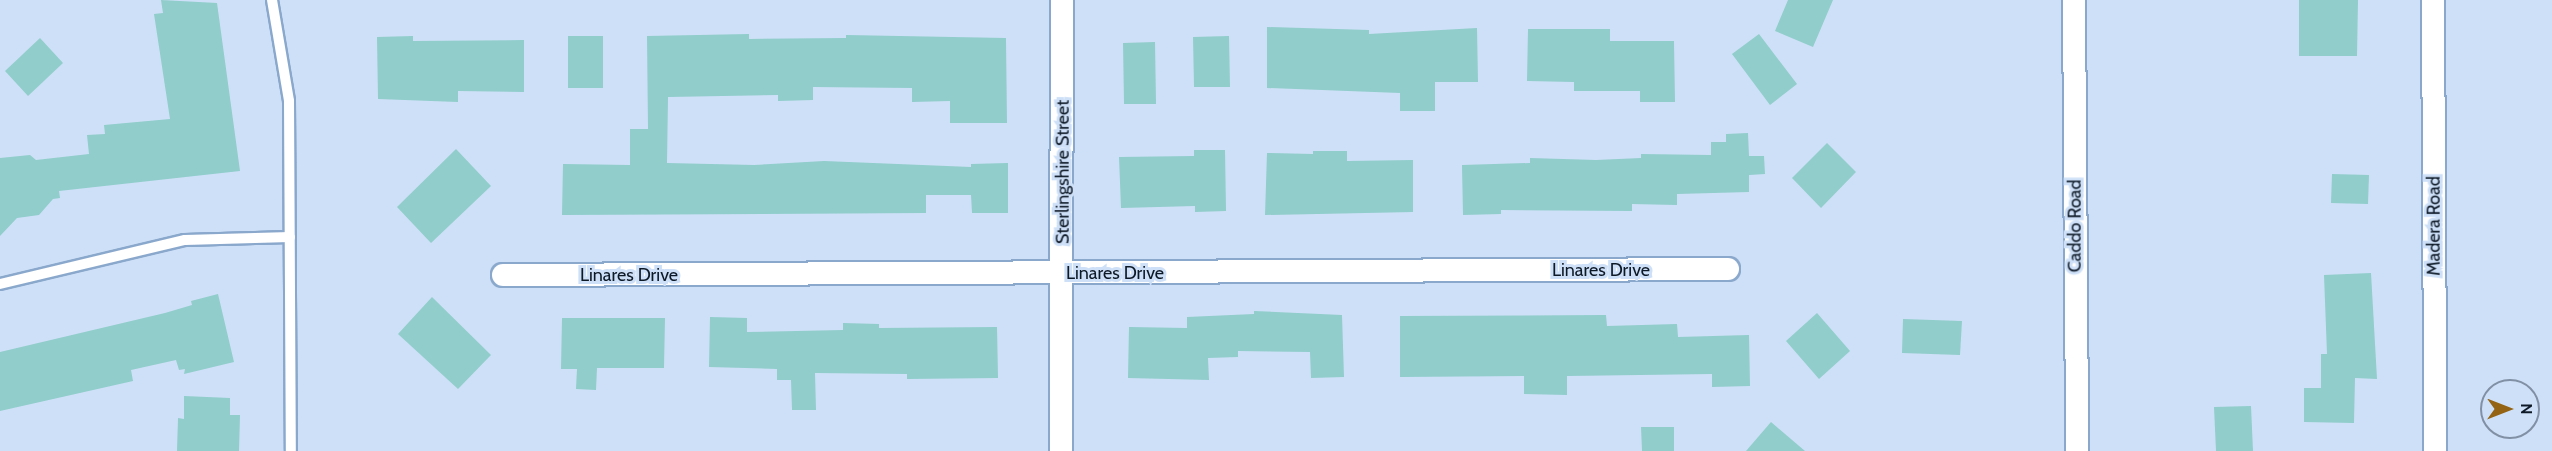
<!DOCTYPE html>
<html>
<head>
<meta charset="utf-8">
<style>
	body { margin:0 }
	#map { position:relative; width:2552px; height:451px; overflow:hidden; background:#cee0f7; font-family:Cabin,sans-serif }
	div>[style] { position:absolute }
	.building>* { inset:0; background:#90cdcb }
	.roads { filter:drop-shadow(2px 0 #8aa8cc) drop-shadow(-2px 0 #8aa8cc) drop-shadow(0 2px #8aa8cc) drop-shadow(0 -2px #8aa8cc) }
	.service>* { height:10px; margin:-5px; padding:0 5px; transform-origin:5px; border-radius:5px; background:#fff }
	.minor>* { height:22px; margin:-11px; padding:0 11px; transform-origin:11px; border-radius:11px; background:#fff }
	span { translate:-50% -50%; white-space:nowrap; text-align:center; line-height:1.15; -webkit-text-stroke:6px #cee0f7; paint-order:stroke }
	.street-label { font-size:18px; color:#0e1927 }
	.north { position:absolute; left:2480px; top:379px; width:60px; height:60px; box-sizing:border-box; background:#cee0f7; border:2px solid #8190a4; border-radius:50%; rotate:90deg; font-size:16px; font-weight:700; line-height:24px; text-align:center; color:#0e1927 }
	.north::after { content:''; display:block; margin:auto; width:21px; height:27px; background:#946313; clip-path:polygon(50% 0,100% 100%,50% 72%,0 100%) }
</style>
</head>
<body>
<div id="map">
	<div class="building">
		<div style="clip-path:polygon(161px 0,217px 3px,240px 171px,59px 191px,60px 198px,53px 199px,39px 215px,17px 218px,0 236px,0 158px,30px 155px,36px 160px,89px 154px,87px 135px,105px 134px,104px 125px,170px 119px,154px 14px,163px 13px)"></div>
		<div style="clip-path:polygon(1788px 0,1833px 0,1813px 47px,1775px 31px)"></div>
		<div style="clip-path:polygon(2299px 0,2358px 0,2357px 56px,2299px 56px)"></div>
		<div style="clip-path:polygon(1267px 27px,1369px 30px,1369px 34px,1477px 28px,1478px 82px,1435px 82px,1435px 111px,1400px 111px,1400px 93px,1267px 88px)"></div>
		<div style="clip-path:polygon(1528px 29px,1610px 29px,1610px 41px,1674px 41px,1675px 102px,1640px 102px,1640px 91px,1574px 91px,1574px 82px,1527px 81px)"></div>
		<div style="clip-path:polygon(749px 34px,749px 39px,846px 38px,846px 35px,1006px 38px,1007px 123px,950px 123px,950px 101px,912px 102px,912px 88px,813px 87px,813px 100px,778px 101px,778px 95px,668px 97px,667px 163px,754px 165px,824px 161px,971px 167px,971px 164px,1008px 163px,1008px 213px,972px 213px,971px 195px,926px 195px,926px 213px,562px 215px,563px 164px,630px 165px,630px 129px,648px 129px,647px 36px)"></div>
		<div style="clip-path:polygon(1759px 34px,1797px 84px,1770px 105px,1732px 54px)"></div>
		<div style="clip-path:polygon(413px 36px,413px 41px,524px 40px,524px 92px,458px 91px,458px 102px,378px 99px,377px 37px)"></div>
		<div style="clip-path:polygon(568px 36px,603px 36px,603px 88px,568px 88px)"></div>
		<div style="clip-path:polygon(1229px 36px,1230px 87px,1194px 87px,1193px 37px)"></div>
		<div style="clip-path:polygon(40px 38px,63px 63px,28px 96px,5px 71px)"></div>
		<div style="clip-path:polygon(1155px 42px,1156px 104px,1124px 104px,1123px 43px)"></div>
		<div style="clip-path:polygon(1748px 133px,1749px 156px,1764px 156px,1765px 174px,1749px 175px,1749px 192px,1677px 194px,1677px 205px,1632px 204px,1632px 211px,1501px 210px,1501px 214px,1463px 215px,1462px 165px,1530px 163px,1530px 158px,1596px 160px,1641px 158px,1641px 154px,1711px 155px,1711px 142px,1726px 142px,1726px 134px)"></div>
		<div style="clip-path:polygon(1827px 143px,1856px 172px,1821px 208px,1792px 178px)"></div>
		<div style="clip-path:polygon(456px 149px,491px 186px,431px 243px,397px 207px)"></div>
		<div style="clip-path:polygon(1194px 150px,1225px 150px,1226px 211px,1195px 212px,1195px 206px,1121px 208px,1119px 157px,1194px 156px)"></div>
		<div style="clip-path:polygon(1313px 151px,1347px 151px,1347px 161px,1413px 160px,1413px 212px,1265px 215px,1267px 153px,1313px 154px)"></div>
		<div style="clip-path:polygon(2332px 174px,2369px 175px,2368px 204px,2331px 203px)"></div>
		<div style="clip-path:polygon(2371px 273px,2377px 379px,2355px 378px,2354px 423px,2304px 422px,2304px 388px,2321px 388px,2321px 354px,2327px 354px,2324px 275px)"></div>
		<div style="clip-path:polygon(218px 294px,234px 362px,184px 374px,185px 369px,179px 370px,176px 360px,131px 370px,133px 381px,0 411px,0 352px,165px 313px,192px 305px,191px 301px)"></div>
		<div style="clip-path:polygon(432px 297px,491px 355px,458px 389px,398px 334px)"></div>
		<div style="clip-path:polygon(1254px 311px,1342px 315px,1344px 377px,1311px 378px,1310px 352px,1238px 351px,1238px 357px,1208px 358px,1209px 380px,1128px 378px,1129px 327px,1187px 328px,1187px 317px,1254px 314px)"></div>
		<div style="clip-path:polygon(1817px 313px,1850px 351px,1819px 379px,1786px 341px)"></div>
		<div style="clip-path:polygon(1606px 315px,1607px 326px,1677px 324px,1678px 337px,1749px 335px,1750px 386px,1712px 387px,1712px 374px,1567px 376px,1567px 395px,1524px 394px,1524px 376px,1400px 377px,1400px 316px)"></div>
		<div style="clip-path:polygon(710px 317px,747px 318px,747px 332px,843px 330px,843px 323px,879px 324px,879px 328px,997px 327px,998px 378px,907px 379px,907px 374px,815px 373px,816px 410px,792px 410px,791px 380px,777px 380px,777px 369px,709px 367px)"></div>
		<div style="clip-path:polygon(562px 318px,665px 318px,664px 368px,597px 368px,596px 390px,576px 389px,577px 369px,561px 369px)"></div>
		<div style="clip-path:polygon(1903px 319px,1962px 321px,1960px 355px,1902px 353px)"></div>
		<div style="clip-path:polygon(184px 396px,230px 398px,230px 415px,240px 415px,239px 451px,177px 451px,178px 418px,184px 419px)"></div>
		<div style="clip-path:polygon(2251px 406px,2253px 451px,2216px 451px,2214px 407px)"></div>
		<div style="clip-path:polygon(1771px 422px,1805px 451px,1746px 451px)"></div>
		<div style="clip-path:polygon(1641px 427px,1674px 427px,1674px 451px,1642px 451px)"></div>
	</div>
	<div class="roads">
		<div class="service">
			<div style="left:272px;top:0;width:102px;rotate:80.4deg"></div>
			<div style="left:289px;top:101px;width:350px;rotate:89.7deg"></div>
			<div style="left:0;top:284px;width:190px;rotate:-13.4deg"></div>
			<div style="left:185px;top:240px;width:105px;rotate:-1.6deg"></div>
		</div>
		<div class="minor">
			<div style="left:2074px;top:0;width:451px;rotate:89.6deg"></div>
			<div style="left:2433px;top:0;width:451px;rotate:89.7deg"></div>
			<div style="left:503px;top:275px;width:1225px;rotate:-0.28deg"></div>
			<div style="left:1061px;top:451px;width:451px;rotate:-89.9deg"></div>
		</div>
	</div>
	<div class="street-label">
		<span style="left:1063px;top:172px;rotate:-90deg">Sterlingshire Street</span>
		<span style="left:2075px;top:226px;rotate:-90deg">Caddo Road</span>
		<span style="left:2434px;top:226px;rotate:-90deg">Madera Road</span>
		<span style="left:1601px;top:270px">Linares Drive</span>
		<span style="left:1115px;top:273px">Linares Drive</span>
		<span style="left:629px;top:275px">Linares Drive</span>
	</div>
	<div class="north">N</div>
</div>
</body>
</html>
